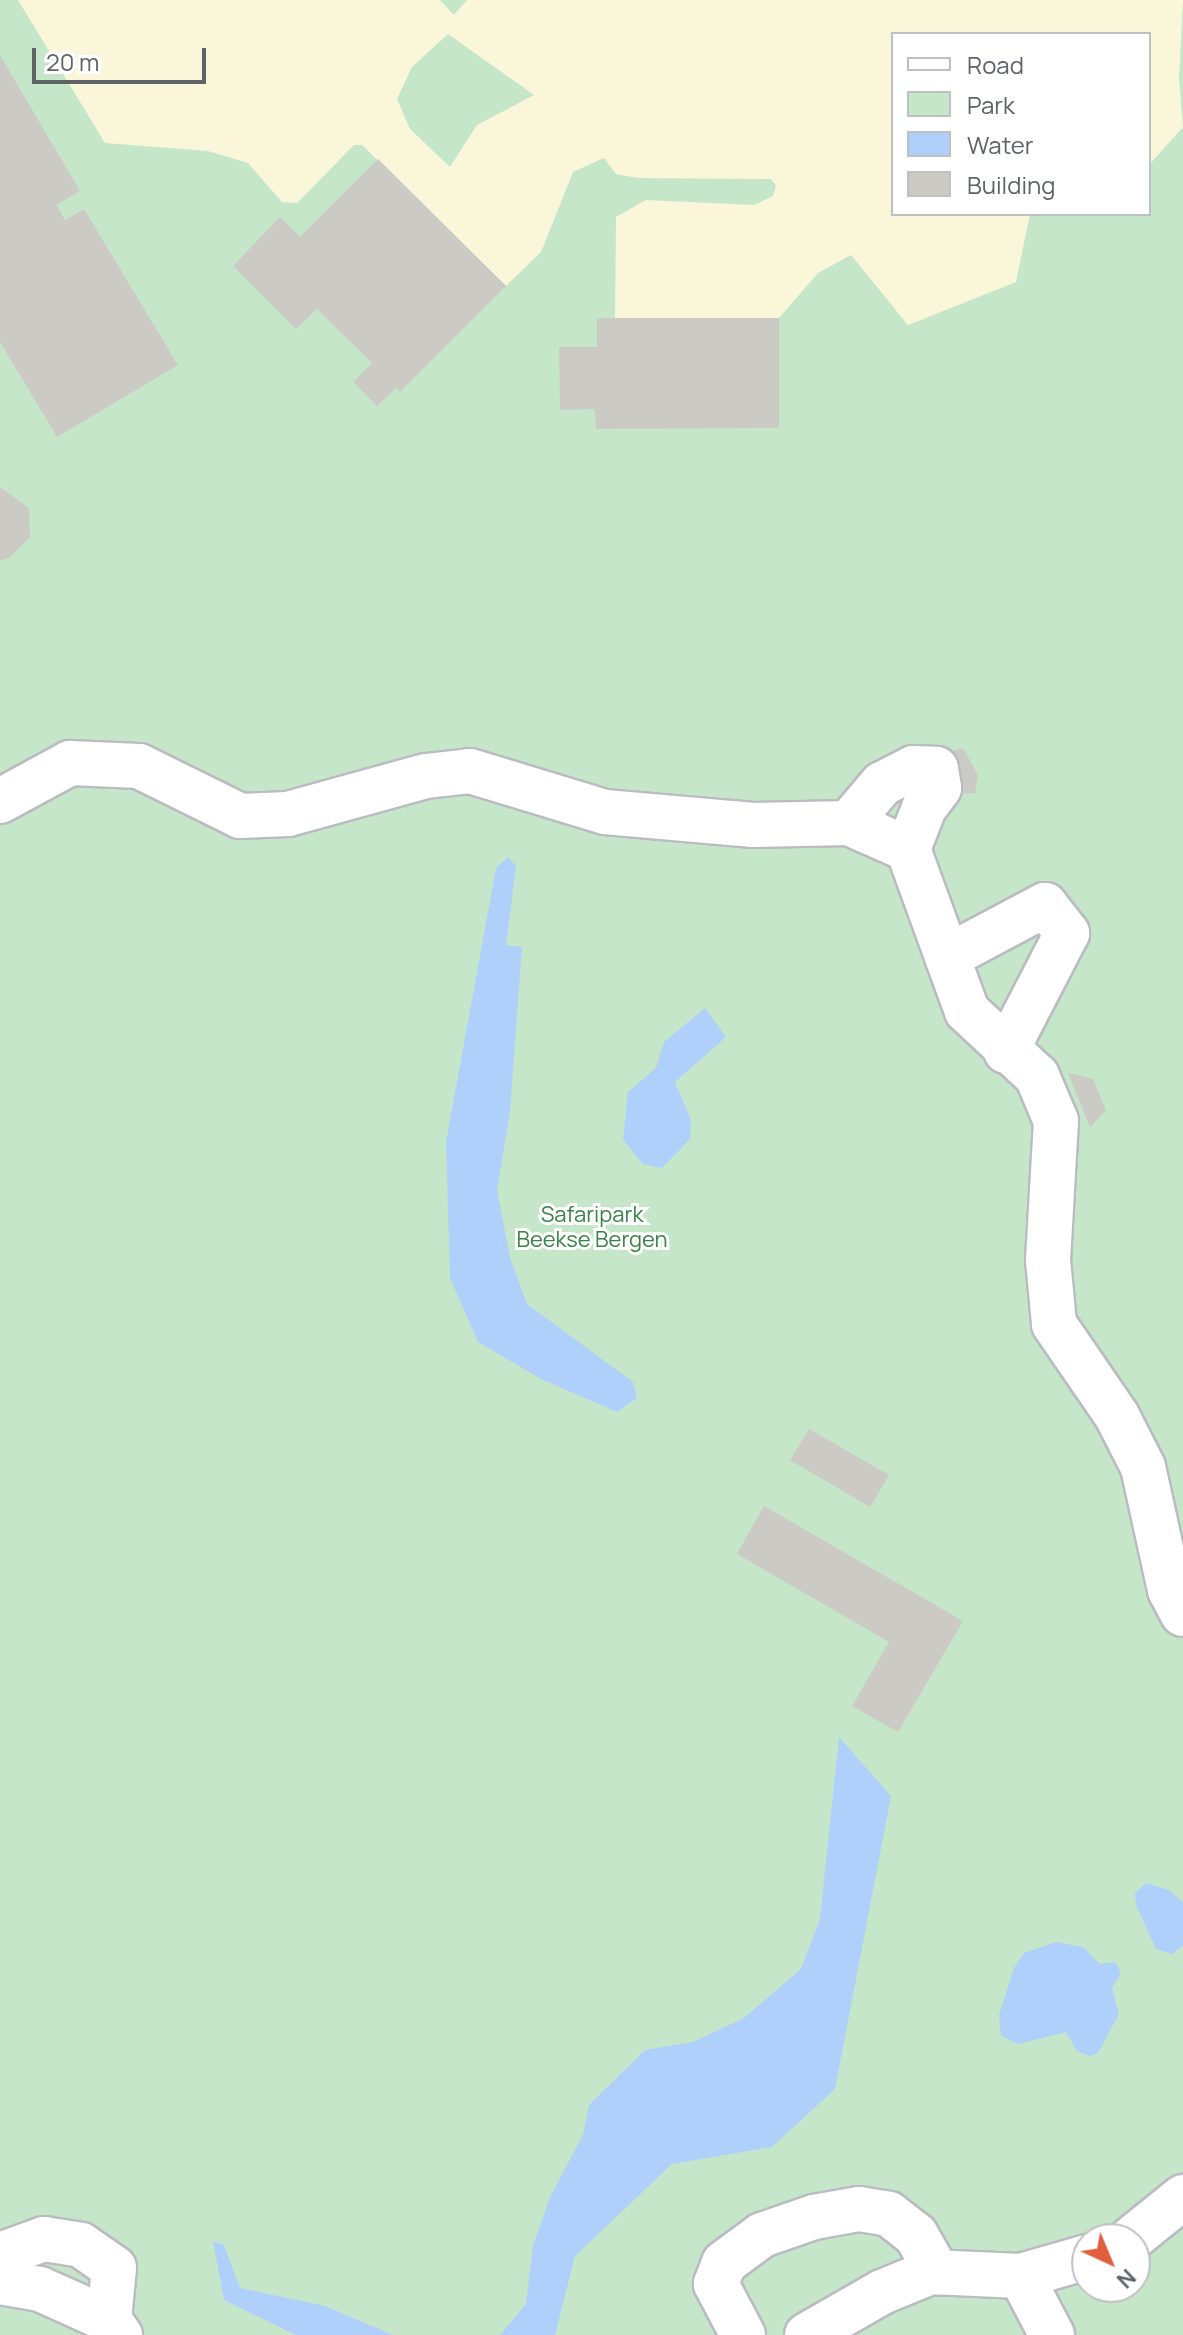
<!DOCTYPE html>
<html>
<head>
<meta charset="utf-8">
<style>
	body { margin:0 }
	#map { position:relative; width:1183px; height:2335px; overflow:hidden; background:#f0f0e8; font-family:Manrope,sans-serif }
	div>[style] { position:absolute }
	.green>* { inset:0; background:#c6e6ca }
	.sand>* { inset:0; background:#f9f6da }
	.water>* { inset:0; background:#aed0fb }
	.building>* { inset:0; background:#cccac4 }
	.roads { filter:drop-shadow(2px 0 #babcc1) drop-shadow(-2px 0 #babcc1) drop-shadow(0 2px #babcc1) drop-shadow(0 -2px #babcc1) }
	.minor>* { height:44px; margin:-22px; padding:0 22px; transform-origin:22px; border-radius:22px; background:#fff }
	span { translate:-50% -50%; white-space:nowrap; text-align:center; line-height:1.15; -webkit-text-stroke:6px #fff; paint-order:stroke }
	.park-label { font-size:22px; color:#3a8346 }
	.legend { position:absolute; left:891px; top:32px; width:260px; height:184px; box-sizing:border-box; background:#fff; border:2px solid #bfc0c2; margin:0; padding:10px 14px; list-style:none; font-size:24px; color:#5f6267 }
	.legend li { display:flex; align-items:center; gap:16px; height:40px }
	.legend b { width:40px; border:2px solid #bfc0c2 }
	.north { position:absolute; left:1071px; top:2223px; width:80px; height:80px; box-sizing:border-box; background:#fff; border:2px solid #bfc0c2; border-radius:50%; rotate:136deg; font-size:22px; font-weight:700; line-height:32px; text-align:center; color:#5f6267 }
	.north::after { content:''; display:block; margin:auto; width:28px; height:36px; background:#e15f3e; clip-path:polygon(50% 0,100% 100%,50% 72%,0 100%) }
	.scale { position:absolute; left:32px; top:48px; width:174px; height:36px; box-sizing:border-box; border:4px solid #5f6267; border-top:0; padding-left:10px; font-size:24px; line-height:28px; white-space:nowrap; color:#5f6267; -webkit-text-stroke:6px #fff; paint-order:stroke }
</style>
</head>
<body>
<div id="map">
	<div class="green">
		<div style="clip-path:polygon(evenodd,0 0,1183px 0,1183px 2335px,0 2335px,0 0,893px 34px,1149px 34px,1149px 214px,893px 214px,893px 34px,0 0,1087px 2239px,1135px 2239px,1135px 2287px,1087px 2287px,1087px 2239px)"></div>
	</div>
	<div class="sand">
		<div style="clip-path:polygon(evenodd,18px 0,440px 0,454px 15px,467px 0,1183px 0,1179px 79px,1183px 127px,1149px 165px,1149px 34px,893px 34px,893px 214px,1030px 214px,1016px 282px,908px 325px,851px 255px,818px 273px,779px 318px,615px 318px,616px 217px,646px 200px,754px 205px,773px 196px,776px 186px,771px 179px,638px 178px,616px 174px,604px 158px,573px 172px,541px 252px,506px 286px,362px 145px,354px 145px,297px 203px,282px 202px,248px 163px,208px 151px,105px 143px,18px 0,448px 34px,534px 95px,477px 125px,450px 167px,410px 129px,397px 99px,412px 67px,448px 34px)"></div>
	</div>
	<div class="water">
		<div style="clip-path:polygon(508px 857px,516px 866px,506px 945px,522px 947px,510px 1111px,497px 1190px,510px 1258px,527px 1304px,633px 1382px,637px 1398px,617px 1412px,541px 1379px,478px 1342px,450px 1278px,446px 1142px,496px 868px)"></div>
		<div style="clip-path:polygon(705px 1008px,726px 1037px,675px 1082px,691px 1120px,690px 1139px,662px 1168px,643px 1164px,623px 1140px,628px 1092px,656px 1068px,664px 1042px)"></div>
		<div style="clip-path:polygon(839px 1737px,891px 1796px,835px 2089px,772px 2147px,672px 2164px,575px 2256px,555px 2335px,500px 2335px,526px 2304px,533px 2246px,550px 2197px,583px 2135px,589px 2105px,645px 2050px,693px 2042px,744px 2018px,801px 1969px,820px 1919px)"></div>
		<div style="clip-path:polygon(1146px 1883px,1169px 1890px,1183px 1902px,1183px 1946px,1172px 1954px,1156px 1949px,1136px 1905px,1135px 1893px)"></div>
		<div style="clip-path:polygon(1056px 1942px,1083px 1947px,1100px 1964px,1115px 1962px,1121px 1973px,1112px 1988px,1119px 2014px,1098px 2053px,1090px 2056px,1077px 2051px,1066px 2032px,1018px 2044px,1001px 2036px,999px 2015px,1014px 1968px,1024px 1953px)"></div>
		<div style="clip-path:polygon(213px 2241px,224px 2245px,240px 2288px,325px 2306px,393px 2335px,296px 2335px,224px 2300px)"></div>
	</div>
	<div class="building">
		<div style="clip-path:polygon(0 55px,80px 191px,56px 205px,65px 220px,84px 209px,178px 365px,57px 437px,0 342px)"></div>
		<div style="clip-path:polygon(378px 159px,506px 286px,400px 392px,396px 388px,377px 406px,353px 382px,372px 363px,317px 309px,296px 329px,233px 266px,280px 217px,300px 237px)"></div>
		<div style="clip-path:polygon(597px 318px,779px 318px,779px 428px,596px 429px,595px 409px,560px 410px,559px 347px,597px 347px)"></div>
		<div style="clip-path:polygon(0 487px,29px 508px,30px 537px,9px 558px,0 560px)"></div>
		<div style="clip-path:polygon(963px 748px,978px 775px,975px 793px,951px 794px,947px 752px)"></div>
		<div style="clip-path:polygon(1068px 1073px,1093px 1079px,1106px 1110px,1090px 1128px)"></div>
		<div style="clip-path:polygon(809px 1429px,889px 1475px,870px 1507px,790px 1460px)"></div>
		<div style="clip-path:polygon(764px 1506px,963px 1621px,898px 1732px,852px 1706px,889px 1642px,737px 1554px)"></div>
	</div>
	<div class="roads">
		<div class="minor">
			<div style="left:0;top:801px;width:80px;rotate:-28.5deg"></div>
			<div style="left:70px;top:763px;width:69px;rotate:2.5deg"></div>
			<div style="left:139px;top:766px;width:113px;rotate:26.3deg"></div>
			<div style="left:240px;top:816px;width:48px;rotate:-2.4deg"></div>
			<div style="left:288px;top:814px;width:143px;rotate:-15.4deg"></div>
			<div style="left:426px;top:776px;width:44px;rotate:-6.5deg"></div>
			<div style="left:470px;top:771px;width:141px;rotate:16.9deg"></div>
			<div style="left:605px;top:812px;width:149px;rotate:5deg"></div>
			<div style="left:753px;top:825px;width:96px;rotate:-1.2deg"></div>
			<div style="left:849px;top:823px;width:64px;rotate:23.8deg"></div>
			<div style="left:908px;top:849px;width:172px;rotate:70deg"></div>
			<div style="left:967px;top:1011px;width:96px;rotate:42.9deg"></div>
			<div style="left:1037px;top:1076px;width:49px;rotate:67.1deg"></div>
			<div style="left:1056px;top:1121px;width:139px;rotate:93.3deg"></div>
			<div style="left:1048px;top:1260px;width:64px;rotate:84.6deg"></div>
			<div style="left:1054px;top:1324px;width:112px;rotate:55.6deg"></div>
			<div style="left:1117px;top:1416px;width:57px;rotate:63deg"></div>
			<div style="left:1143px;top:1467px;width:126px;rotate:77.6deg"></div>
			<div style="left:1170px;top:1590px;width:27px;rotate:62deg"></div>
			<div style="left:849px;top:823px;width:51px;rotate:-49.8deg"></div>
			<div style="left:882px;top:784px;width:35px;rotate:-27deg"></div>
			<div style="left:913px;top:768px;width:23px;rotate:2deg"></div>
			<div style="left:936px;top:769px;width:19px;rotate:81deg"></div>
			<div style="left:939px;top:788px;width:25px;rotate:127deg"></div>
			<div style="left:924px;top:808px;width:44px;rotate:111.3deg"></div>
			<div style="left:947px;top:957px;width:111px;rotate:-28deg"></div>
			<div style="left:1045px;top:905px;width:36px;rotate:52deg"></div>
			<div style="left:1067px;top:933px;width:133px;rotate:117.3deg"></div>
			<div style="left:1131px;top:2239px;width:67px;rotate:-38.9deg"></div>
			<div style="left:0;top:2255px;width:47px;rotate:-20deg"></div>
			<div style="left:44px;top:2239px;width:37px;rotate:9deg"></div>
			<div style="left:81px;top:2245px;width:40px;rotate:34.9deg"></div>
			<div style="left:114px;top:2268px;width:52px;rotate:95.5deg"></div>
			<div style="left:1021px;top:2276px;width:67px;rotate:62.3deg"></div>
			<div style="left:0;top:2282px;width:41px;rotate:9.9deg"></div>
			<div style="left:40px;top:2289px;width:76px;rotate:24.2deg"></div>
			<div style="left:109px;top:2320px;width:19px;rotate:54deg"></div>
			<div style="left:743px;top:2335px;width:58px;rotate:-117.9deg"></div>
			<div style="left:716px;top:2284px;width:22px;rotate:-69deg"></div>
			<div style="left:724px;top:2263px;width:47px;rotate:-36.4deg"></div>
			<div style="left:762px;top:2235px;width:55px;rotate:-19.1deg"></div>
			<div style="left:814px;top:2217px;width:46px;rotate:-10.1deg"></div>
			<div style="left:859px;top:2209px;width:30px;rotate:9deg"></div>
			<div style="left:889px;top:2214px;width:34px;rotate:38deg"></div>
			<div style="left:916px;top:2235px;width:43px;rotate:60.4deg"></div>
			<div style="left:807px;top:2335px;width:86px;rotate:-29.8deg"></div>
			<div style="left:882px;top:2292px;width:53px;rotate:-22.2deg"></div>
			<div style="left:931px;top:2272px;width:90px;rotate:2.5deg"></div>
			<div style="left:1021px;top:2276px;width:69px;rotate:-16.1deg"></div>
		</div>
	</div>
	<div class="park-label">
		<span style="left:592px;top:1227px">Safaripark<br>Beekse Bergen</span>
	</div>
	<ul class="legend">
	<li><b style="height:10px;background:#fff"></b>Road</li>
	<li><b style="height:22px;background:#c6e6ca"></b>Park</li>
	<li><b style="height:22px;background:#aed0fb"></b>Water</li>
	<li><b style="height:22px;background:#cccac4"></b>Building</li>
	</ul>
	<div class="north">N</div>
	<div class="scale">20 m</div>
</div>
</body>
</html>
